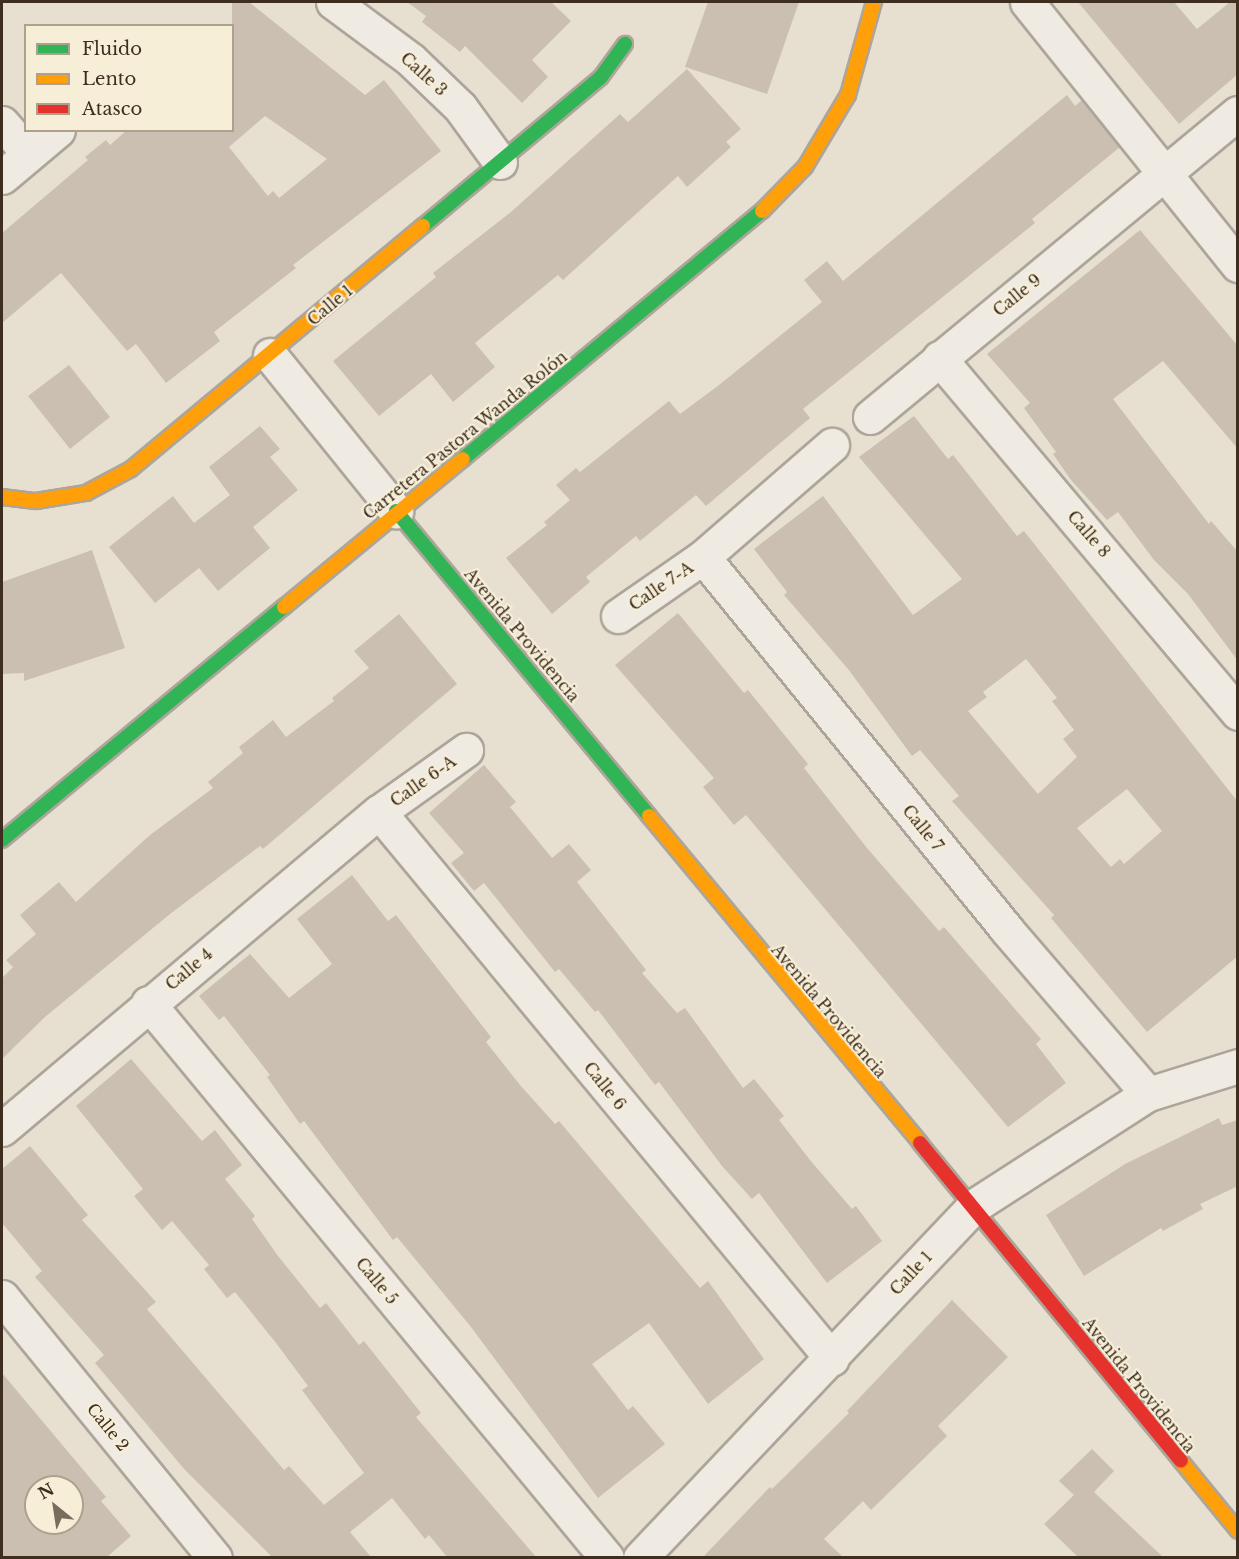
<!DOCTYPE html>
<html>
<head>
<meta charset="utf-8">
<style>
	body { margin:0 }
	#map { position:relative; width:1239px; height:1559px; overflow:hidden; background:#e7e0d1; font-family:"Libre Baskerville",serif }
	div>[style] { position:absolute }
	.building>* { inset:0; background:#cbbfb2 }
	.roads { filter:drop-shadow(2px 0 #ada599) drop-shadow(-2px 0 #ada599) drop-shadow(0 2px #ada599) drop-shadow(0 -2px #ada599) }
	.street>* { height:33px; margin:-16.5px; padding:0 16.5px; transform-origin:16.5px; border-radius:16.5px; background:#efebe3 }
	.fast>* { height:14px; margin:-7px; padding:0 7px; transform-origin:7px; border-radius:7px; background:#30b455 }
	.slow>* { height:14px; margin:-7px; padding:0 7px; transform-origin:7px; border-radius:7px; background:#ff9f0a }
	.jam>* { height:14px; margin:-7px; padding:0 7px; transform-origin:7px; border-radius:7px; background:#e5322d }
	span { translate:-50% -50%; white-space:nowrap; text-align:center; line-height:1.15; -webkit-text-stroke:4.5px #f7eed8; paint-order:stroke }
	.street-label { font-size:16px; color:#3d2e20 }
	.frame { position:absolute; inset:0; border:3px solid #3d2e20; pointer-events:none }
	.legend { position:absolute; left:24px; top:24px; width:210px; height:108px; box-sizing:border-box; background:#f7eed8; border:2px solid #ada18e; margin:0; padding:8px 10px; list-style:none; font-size:18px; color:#3d2e20 }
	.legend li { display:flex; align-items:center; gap:12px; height:30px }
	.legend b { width:30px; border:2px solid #ada18e }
	.north { position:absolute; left:24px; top:1475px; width:60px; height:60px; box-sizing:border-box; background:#f7eed8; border:2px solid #ada18e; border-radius:50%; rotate:330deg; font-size:16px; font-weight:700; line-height:24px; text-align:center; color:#3d2e20 }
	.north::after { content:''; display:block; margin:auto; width:21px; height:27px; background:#786c5e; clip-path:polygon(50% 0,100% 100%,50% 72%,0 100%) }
</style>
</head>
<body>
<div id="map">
	<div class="building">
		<div style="clip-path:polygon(evenodd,232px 2px,249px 2px,365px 95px,384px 80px,441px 151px,293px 265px,296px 268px,214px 332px,220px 341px,166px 383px,136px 344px,127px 351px,61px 273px,2px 323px,2px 233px,88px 160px,85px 157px,106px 140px,110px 145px,127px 130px,232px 130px,232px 2px,265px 116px,327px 159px,279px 198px,273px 191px,268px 196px,229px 147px,265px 116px)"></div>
		<div style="clip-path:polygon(407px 2px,551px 2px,571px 21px,532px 60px,548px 77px,522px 103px,465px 46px,460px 52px,422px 22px,426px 16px)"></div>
		<div style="clip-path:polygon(708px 2px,799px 2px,767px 94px,685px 67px)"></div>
		<div style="clip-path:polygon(1078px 2px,1174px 2px,1197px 29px,1230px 2px,1238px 2px,1238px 74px,1179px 124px)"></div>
		<div style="clip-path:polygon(687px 69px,741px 129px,726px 142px,731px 147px,687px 187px,678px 176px,563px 280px,558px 275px,475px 343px,495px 367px,453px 402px,431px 374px,379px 416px,333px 361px,436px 277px,433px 273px,511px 212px,620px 114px,628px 122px)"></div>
		<div style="clip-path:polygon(1067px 95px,1075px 106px,1082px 100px,1120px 147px,1032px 219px,1035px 223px,803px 409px,810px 418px,706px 506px,696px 495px,640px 541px,636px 536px,586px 577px,590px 582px,552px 614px,506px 558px,547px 525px,544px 522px,570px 500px,556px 485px,576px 468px,580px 472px,669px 401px,680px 414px,719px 385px,822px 302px,804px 280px,827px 261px,843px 281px)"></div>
		<div style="clip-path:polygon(1140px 230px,1238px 346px,1238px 449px,1163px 361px,1113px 399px,1209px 524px,1211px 521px,1238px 552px,1238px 661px,1188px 594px,1154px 560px,1118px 512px,1107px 520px,1071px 480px,1053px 454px,1056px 452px,1024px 408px,1030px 403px,987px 354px)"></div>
		<div style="clip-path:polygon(69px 365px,110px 417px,70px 449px,28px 396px)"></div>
		<div style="clip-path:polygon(evenodd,914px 416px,948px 459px,953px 455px,1017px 536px,1024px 531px,1238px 802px,1238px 956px,1147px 1032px,1051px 918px,1054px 915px,952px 801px,959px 796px,920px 750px,912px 756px,848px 669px,784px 595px,787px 592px,754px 549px,823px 496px,913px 615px,962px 579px,859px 457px,914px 416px,1026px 659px,1057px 698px,1052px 701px,1074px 730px,1063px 739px,1077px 757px,1038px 794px,968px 711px,987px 697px,983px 692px,1026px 659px,914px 416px,1127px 789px,1162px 831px,1124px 864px,1120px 859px,1111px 867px,1077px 828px,1127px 789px)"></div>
		<div style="clip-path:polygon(260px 426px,280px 449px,270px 457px,298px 490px,253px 527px,270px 548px,218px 591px,199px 568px,155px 603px,109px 547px,173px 496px,194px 523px,230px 495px,209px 467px)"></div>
		<div style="clip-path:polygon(92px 550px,125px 648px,24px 681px,24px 673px,2px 674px,2px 582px)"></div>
		<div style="clip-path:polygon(678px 613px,744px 693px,748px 690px,808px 764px,804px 768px,867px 848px,939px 931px,944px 927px,1041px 1039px,1036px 1044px,1066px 1083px,1008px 1127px,746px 815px,734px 825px,703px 787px,714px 778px,615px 665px)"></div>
		<div style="clip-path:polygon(399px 614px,457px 684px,263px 849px,260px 846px,170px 914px,45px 1017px,2px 1059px,2px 978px,13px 967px,6px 960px,36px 934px,20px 915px,59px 882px,76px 902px,150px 835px,213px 788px,208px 782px,243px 753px,239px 747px,273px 720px,286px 737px,334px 701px,332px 698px,369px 668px,354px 651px)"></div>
		<div style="clip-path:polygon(484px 765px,516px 802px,510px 807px,552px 858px,569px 844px,591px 870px,577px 882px,646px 970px,642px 973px,677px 1013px,685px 1008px,743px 1088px,754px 1079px,784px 1116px,779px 1120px,810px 1160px,852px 1209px,856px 1206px,882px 1241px,827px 1283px,759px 1193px,752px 1199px,722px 1166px,659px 1082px,655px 1085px,598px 1010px,595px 1012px,559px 969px,555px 972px,484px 883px,474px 891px,451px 863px,464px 853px,429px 813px)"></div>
		<div style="clip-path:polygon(352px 875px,388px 921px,396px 915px,491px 1037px,486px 1042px,520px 1085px,555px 1124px,559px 1121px,700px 1288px,708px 1281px,764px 1359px,708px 1404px,649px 1323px,592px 1364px,628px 1410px,633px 1406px,665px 1444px,598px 1498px,471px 1327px,397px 1237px,393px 1240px,304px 1121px,300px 1124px,267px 1077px,270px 1075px,224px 1016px,219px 1020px,199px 996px,250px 954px,289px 998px,332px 964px,297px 919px)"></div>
		<div style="clip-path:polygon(131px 1059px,202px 1141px,215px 1130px,242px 1165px,225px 1179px,255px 1216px,252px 1219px,278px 1256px,320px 1308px,326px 1303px,359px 1345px,364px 1341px,421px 1413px,416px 1417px,536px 1557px,447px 1557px,429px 1535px,425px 1539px,392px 1498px,350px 1532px,371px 1557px,272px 1557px,185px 1470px,95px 1363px,104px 1355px,35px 1277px,42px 1271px,2px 1223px,2px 1169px,30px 1146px,88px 1215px,82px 1220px,156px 1302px,147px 1309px,284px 1470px,289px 1466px,324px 1505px,364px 1473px,302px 1390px,308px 1386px,276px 1343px,235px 1292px,227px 1298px,204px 1269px,209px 1265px,172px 1221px,162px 1230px,134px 1196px,143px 1189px,76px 1106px)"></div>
		<div style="clip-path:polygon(1219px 1118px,1222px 1125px,1238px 1120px,1238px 1186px,1200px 1204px,1203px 1209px,1163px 1231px,1161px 1228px,1084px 1276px,1046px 1215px,1125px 1164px)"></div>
		<div style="clip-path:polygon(952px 1300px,1008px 1357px,938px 1426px,947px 1436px,871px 1510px,863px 1501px,824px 1539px,843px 1557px,703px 1557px,770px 1487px,772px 1489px,849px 1413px,847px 1411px)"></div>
		<div style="clip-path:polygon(evenodd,2px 1373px,106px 1497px,101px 1501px,131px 1536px,107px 1557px,2px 1557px,2px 1373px,36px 1487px,72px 1487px,72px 1523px,36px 1523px,36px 1487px)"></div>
		<div style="clip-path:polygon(1092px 1449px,1114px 1471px,1094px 1492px,1163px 1557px,1078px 1557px,1044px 1524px,1074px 1495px,1059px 1481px)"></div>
	</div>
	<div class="roads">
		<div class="street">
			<div style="left:333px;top:2px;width:97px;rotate:36.6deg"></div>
			<div style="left:411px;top:60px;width:68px;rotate:43.8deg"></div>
			<div style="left:460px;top:107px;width:68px;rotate:54deg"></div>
			<div style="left:1027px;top:2px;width:337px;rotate:51.3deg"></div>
			<div style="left:2px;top:123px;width:41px;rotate:48.9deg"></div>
			<div style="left:2px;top:177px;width:73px;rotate:-40deg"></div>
			<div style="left:270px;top:355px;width:201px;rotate:51.1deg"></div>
			<div style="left:939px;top:358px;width:464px;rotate:49.9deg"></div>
			<div style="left:870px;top:417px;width:477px;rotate:-39.6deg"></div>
			<div style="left:703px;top:557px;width:481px;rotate:50.8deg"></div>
			<div style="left:1007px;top:930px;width:216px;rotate:49.3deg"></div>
			<div style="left:618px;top:616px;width:103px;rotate:-34.8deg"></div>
			<div style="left:703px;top:557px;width:171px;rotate:-41deg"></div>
			<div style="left:379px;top:812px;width:710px;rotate:50.37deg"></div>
			<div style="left:148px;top:1003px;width:720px;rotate:50.41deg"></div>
			<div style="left:2px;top:1129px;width:493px;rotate:-40.1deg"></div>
			<div style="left:379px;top:812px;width:107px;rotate:-35.5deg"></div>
			<div style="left:2px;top:1297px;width:337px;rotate:50.8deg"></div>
			<div style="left:640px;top:1558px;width:485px;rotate:-46.5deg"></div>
			<div style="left:974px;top:1206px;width:207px;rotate:-32.8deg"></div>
			<div style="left:1148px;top:1094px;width:94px;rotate:-17.3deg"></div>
		</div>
		<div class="fast">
			<div style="left:423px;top:226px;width:232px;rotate:-39.9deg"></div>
			<div style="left:601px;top:77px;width:41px;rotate:-54deg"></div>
			<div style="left:463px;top:459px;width:388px;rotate:-39.7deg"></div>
			<div style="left:396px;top:511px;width:396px;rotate:50.3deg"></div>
			<div style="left:2px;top:840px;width:366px;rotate:-39.6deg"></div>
		</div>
		<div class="slow">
			<div style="left:762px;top:211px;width:62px;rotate:-45.7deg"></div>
			<div style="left:805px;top:167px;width:84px;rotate:-59.2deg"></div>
			<div style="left:848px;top:95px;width:97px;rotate:-74.4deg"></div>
			<div style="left:2px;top:497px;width:34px;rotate:7deg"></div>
			<div style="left:36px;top:501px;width:51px;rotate:-9.1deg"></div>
			<div style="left:86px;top:493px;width:51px;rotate:-28.1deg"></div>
			<div style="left:131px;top:469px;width:380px;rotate:-39.8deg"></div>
			<div style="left:284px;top:607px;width:232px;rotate:-39.6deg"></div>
			<div style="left:649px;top:816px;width:425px;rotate:50.3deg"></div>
			<div style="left:1181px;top:1461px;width:90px;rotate:50.8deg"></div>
		</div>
		<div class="jam">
			<div style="left:920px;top:1143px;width:411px;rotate:50.6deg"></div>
		</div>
	</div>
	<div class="street-label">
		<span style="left:424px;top:74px;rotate:42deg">Calle 3</span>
		<span style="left:1017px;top:295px;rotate:-39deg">Calle 9</span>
		<span style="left:330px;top:305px;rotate:-40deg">Calle 1</span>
		<span style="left:465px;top:435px;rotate:-39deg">Carretera Pastora Wanda Rolón</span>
		<span style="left:1089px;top:534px;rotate:49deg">Calle 8</span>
		<span style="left:661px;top:586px;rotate:-34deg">Calle 7-A</span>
		<span style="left:522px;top:635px;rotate:50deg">Avenida Providencia</span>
		<span style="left:423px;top:781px;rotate:-35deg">Calle 6-A</span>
		<span style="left:923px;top:828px;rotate:51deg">Calle 7</span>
		<span style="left:189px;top:969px;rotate:-40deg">Calle 4</span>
		<span style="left:829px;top:1011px;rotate:50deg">Avenida Providencia</span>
		<span style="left:605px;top:1086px;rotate:51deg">Calle 6</span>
		<span style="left:911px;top:1273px;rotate:-47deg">Calle 1</span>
		<span style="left:377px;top:1281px;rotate:50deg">Calle 5</span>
		<span style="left:1139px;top:1385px;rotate:51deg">Avenida Providencia</span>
		<span style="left:108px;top:1427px;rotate:51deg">Calle 2</span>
	</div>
	<div class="frame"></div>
	<ul class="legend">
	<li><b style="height:8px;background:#30b455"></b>Fluido</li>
	<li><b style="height:8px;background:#ff9f0a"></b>Lento</li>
	<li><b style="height:8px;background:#e5322d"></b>Atasco</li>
	</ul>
	<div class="north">N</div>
</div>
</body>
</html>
